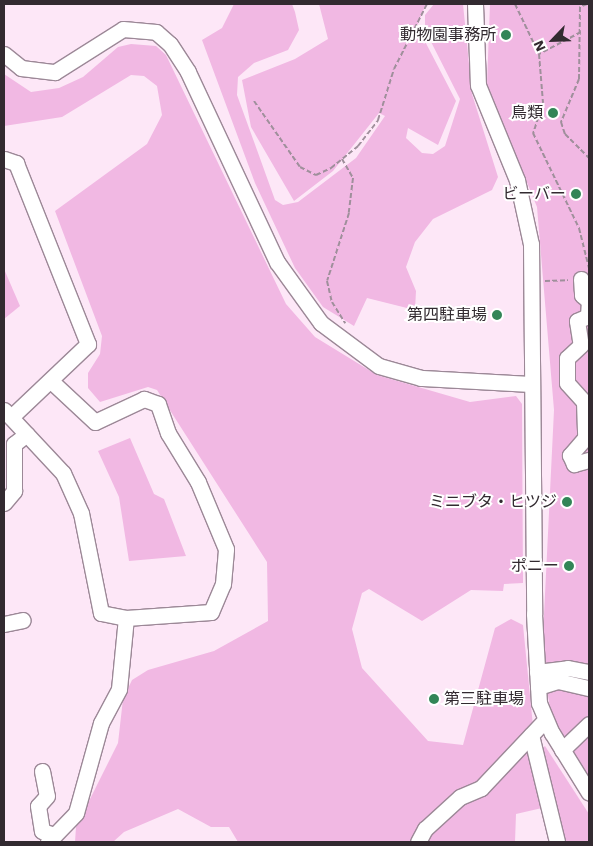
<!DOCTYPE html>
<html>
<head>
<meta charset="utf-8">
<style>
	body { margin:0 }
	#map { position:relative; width:593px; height:846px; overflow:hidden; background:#fde7f7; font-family:"Work Sans","Noto Sans JP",sans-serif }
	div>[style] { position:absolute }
	.green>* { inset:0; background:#f1b8e3 }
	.path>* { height:2px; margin-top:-1px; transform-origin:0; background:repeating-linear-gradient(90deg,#9f8f9b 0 5px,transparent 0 7.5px) }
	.roads { filter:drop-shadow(1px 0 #9c8897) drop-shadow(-1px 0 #9c8897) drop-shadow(0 1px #9c8897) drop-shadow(0 -1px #9c8897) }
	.minor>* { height:15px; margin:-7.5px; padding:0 7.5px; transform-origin:7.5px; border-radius:7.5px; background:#fff }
	.dots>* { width:14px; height:14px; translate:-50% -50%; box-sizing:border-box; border:2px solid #fff; border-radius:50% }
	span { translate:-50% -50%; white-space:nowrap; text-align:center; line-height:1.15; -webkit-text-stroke:4px #fff; paint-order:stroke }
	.poi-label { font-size:16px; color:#322a30 }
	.right { translate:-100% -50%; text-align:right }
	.left { translate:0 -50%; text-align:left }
	.frame { position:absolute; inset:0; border:5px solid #322a30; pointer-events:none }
	.north { position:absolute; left:528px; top:15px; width:50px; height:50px; -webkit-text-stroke:4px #fff; paint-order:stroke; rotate:246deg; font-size:14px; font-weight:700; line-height:20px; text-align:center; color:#322a30 }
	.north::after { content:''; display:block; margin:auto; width:18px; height:22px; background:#322a30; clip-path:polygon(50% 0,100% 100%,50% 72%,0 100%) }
</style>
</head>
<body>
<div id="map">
	<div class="green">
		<div style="clip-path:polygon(234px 4px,292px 4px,295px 12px,299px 30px,288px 50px,254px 63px,238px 77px,237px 95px,257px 150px,275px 200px,283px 205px,298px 202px,356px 158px,385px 116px,379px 113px,333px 171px,294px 201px,251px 127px,242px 80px,295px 59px,328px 39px,319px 4px,426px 4px,417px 26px,456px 101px,438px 145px,408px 128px,406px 138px,422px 153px,433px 154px,445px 146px,460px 99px,425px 30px,425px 15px,434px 4px,463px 4px,472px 94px,498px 177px,492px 190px,433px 219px,415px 242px,406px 267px,416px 291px,415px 310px,367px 298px,354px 326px,323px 307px,295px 268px,255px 183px,202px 40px,222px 28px)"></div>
		<div style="clip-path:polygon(490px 4px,589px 4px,589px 779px,551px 715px,542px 656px,554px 410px,537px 207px,487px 84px)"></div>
		<div style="clip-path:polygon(131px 44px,156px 46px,166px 55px,286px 304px,315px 337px,377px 375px,470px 402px,516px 396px,522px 404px,523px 583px,504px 584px,503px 591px,471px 590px,422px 621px,369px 589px,362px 593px,352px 629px,362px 668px,428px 741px,463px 745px,495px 628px,511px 619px,523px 625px,533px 726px,528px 750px,542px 808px,516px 814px,515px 842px,238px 842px,229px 827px,211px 827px,178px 809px,124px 832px,113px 842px,75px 842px,76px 827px,118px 743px,123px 699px,132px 680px,148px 670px,214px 651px,268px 621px,267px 562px,157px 390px,148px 387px,100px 402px,88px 388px,88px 373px,100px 354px,102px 336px,55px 211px,147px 144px,162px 115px,157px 86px,144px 76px,131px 75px,62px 117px,4px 126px,4px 74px,31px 92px,59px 88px,83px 77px,118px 47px)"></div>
		<div style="clip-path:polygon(4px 269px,20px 306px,4px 319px)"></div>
		<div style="clip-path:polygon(130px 438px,154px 494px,164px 499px,186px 556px,129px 561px,119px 497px,98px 451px)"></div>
		<div style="clip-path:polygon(545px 746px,589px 814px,589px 842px,560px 842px,540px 750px)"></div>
	</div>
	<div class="path">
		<div style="left:515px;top:4px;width:55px;rotate:64.4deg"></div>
		<div style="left:587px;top:4px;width:8px;rotate:157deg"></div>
		<div style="left:580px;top:7px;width:72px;rotate:90.8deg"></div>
		<div style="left:579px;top:79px;width:47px;rotate:112.7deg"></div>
		<div style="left:561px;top:122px;width:13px;rotate:72deg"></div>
		<div style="left:565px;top:134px;width:34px;rotate:45deg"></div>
		<div style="left:581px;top:32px;width:47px;rotate:152.4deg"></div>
		<div style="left:539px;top:54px;width:49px;rotate:85.3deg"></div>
		<div style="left:543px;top:103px;width:32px;rotate:108deg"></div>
		<div style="left:533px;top:133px;width:106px;rotate:64.2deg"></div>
		<div style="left:579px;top:228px;width:41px;rotate:76deg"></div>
		<div style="left:254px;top:101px;width:80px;rotate:55.1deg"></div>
		<div style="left:300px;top:167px;width:18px;rotate:27deg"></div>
		<div style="left:316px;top:175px;width:17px;rotate:-25deg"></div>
		<div style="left:331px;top:168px;width:35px;rotate:-39deg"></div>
		<div style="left:358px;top:146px;width:33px;rotate:-52deg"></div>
		<div style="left:378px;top:120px;width:53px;rotate:-72.6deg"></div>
		<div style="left:394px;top:69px;width:73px;rotate:-63.1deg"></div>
		<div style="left:342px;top:159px;width:22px;rotate:60deg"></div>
		<div style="left:353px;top:178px;width:35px;rotate:97deg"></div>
		<div style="left:349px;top:213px;width:71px;rotate:107.9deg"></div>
		<div style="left:327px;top:281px;width:22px;rotate:77deg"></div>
		<div style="left:332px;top:302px;width:25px;rotate:58deg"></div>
		<div style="left:545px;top:281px;width:23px;rotate:-2deg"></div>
	</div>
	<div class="roads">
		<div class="minor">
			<div style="left:475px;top:4px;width:81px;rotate:87.9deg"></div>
			<div style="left:478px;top:85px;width:103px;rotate:67.7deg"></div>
			<div style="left:517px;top:180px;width:66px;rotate:77.7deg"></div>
			<div style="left:531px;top:244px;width:370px;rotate:89.5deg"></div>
			<div style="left:534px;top:614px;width:89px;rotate:86.8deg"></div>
			<div style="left:539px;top:703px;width:33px;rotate:67deg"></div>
			<div style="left:552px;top:733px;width:70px;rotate:58.3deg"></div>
			<div style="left:4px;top:54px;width:22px;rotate:39deg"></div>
			<div style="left:21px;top:68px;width:34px;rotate:7deg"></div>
			<div style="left:55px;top:72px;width:80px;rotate:-32.3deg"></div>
			<div style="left:123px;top:29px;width:33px;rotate:5deg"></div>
			<div style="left:156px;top:32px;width:18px;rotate:41deg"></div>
			<div style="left:170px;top:44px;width:33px;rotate:57deg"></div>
			<div style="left:188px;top:72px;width:210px;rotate:64.9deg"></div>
			<div style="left:277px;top:262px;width:75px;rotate:54.2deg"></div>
			<div style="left:321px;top:323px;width:72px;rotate:36.6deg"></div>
			<div style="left:379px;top:366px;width:44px;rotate:15.9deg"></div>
			<div style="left:421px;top:378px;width:111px;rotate:3.1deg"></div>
			<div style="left:4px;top:159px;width:13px;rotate:18deg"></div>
			<div style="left:16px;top:163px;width:195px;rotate:68.3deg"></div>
			<div style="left:88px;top:344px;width:106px;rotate:136.5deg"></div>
			<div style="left:581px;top:279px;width:16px;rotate:86deg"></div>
			<div style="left:582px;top:295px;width:9px;rotate:41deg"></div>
			<div style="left:589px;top:301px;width:15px;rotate:94deg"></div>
			<div style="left:588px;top:316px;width:12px;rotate:156deg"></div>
			<div style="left:577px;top:321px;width:24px;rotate:81deg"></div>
			<div style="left:581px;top:345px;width:19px;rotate:137deg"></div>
			<div style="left:567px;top:358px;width:25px;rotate:90deg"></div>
			<div style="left:567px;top:383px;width:25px;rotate:48deg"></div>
			<div style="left:584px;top:402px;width:36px;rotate:88deg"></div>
			<div style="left:585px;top:438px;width:23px;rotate:131deg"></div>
			<div style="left:570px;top:455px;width:10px;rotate:66deg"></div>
			<div style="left:574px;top:464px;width:16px;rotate:-15deg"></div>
			<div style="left:4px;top:410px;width:86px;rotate:46.9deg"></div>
			<div style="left:63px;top:473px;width:44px;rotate:65.8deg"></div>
			<div style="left:81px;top:513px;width:102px;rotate:78.7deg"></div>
			<div style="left:101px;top:613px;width:25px;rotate:11deg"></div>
			<div style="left:126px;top:618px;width:85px;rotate:-4deg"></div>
			<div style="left:211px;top:612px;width:30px;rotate:-67deg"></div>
			<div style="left:223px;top:584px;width:35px;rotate:-85deg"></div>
			<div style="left:226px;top:549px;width:73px;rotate:-112.7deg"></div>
			<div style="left:198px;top:482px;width:57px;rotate:-121.5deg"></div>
			<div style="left:168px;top:433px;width:31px;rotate:-109deg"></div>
			<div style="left:158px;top:404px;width:15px;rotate:-160deg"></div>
			<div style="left:144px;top:399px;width:54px;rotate:154.9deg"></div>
			<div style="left:95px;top:422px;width:59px;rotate:-137.1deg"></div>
			<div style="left:4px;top:503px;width:16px;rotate:-50deg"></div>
			<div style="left:14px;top:491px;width:47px;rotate:-90deg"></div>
			<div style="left:14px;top:444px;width:16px;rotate:-38deg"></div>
			<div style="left:4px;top:624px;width:19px;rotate:-12deg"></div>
			<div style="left:537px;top:672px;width:31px;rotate:-7deg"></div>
			<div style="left:568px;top:668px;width:21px;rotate:11deg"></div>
			<div style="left:538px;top:687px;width:21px;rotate:-17deg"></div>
			<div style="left:558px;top:681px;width:32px;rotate:13deg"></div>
			<div style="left:531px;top:735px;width:110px;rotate:76.3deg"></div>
			<div style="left:562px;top:750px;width:37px;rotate:-44deg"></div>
			<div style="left:42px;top:771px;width:25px;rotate:79deg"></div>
			<div style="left:47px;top:796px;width:13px;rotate:132deg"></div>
			<div style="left:38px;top:806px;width:25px;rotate:81deg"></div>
			<div style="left:42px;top:831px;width:9px;rotate:18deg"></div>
			<div style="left:48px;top:842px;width:40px;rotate:-46deg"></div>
			<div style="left:76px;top:813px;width:93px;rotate:-74.5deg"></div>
			<div style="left:101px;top:723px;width:38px;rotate:-62deg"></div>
			<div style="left:119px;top:689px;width:71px;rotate:-84.4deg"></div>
			<div style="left:418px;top:842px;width:15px;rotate:-62deg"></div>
			<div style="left:425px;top:829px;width:47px;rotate:-42.4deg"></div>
			<div style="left:460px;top:797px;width:23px;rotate:-23deg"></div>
			<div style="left:481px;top:788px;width:93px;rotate:-46.7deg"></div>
		</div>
	</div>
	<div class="dots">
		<div style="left:506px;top:35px;background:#328557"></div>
		<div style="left:553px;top:113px;background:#328557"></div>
		<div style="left:576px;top:194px;background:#328557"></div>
		<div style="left:497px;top:315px;background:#328557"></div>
		<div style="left:567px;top:502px;background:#328557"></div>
		<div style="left:569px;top:566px;background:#328557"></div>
		<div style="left:434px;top:699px;background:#328557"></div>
	</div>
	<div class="poi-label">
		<span class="right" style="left:496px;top:35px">動物園事務所</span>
		<span class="right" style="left:543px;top:113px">鳥類</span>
		<span class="right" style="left:566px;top:194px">ビーバー</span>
		<span class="right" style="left:487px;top:315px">第四駐車場</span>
		<span class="right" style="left:557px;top:502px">ミニブタ・ヒツジ</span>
		<span class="right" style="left:559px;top:566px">ポニー</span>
		<span class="left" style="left:444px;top:699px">第三駐車場</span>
	</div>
	<div class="frame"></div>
	<div class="north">N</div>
</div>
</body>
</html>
